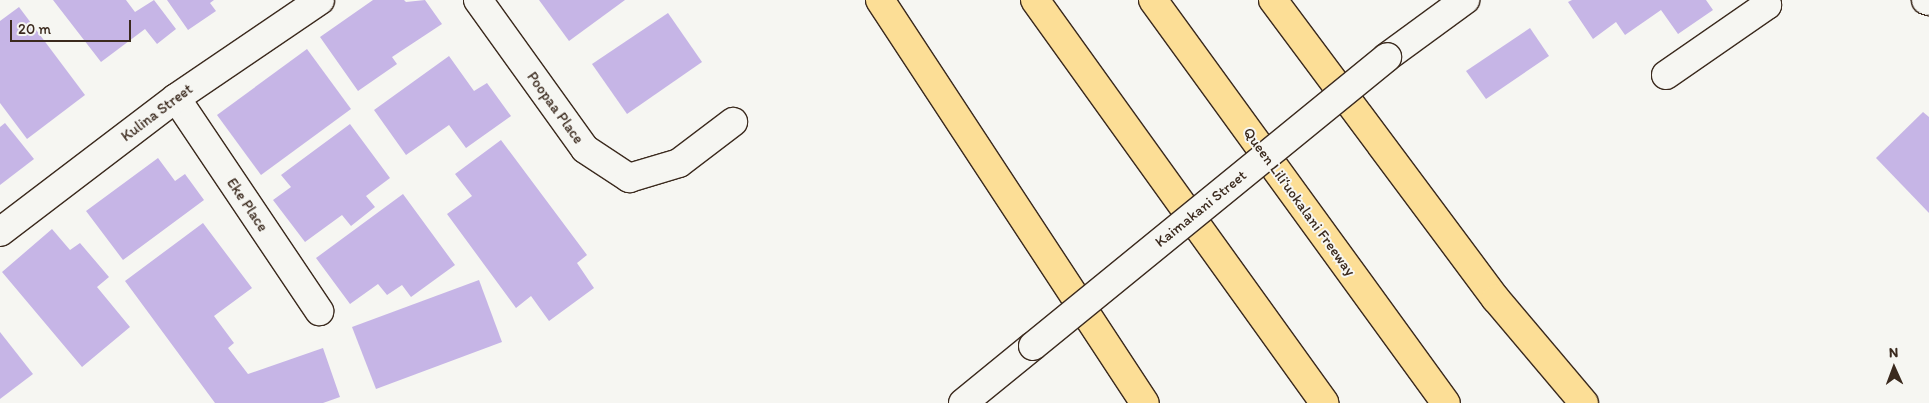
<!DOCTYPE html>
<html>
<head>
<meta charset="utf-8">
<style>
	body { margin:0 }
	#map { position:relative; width:1929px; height:403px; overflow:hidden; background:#f6f6f2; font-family:Itim,sans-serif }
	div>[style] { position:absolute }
	.building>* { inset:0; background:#c6b5e6 }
	.roads { filter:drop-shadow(1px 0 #3b2a1e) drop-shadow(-1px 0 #3b2a1e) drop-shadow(0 1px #3b2a1e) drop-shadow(0 -1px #3b2a1e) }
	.minor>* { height:28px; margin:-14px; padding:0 14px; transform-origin:14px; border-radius:14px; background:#f6f6f2 }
	.highway>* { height:28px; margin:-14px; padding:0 14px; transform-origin:14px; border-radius:14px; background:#fcde96 }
	.bridges { filter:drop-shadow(1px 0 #3b2a1e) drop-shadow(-1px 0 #3b2a1e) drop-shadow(0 1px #3b2a1e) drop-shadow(0 -1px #3b2a1e) }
	.minor-bridge>* { height:28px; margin:-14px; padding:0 14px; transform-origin:14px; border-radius:14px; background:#f6f6f2 }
	span { translate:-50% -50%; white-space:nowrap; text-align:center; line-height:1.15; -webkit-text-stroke:4px #f6f6f2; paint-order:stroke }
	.street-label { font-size:15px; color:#3b2a1e }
	.north { position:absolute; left:1869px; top:343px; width:50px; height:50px; -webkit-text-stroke:4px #f6f6f2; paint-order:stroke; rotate:358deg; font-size:14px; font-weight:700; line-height:20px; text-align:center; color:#3b2a1e }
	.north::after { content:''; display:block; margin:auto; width:18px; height:22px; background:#3b2a1e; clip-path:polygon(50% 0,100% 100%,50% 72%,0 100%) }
	.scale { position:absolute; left:10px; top:20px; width:121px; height:22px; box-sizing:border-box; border:2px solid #3b2a1e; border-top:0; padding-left:6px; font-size:15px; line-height:18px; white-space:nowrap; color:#3b2a1e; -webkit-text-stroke:4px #f6f6f2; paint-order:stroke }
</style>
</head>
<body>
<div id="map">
	<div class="building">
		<div style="clip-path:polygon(53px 0,126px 0,135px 12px,154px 0,176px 29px,157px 44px,145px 29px,101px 62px)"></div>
		<div style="clip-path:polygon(167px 0,214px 0,210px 3px,216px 11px,188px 30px)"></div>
		<div style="clip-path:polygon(373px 0,404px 0,406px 2px,425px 0,442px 24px,392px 57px,397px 64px,358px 91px,320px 37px)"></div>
		<div style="clip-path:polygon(539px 0,625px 0,569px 41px)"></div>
		<div style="clip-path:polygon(1572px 0,1706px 0,1713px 10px,1678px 34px,1661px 10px,1625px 35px,1616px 22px,1593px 39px,1568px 2px)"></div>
		<div style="clip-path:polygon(19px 7px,85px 95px,27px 139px,0 103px,0 21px)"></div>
		<div style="clip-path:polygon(668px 13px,702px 62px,627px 114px,592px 64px)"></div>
		<div style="clip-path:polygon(1530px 28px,1549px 56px,1486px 99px,1466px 71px)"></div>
		<div style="clip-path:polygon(307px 49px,351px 109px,261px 175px,217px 115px)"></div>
		<div style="clip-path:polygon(449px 56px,474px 91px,487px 83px,511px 116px,466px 148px,449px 125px,406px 155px,374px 110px)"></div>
		<div style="clip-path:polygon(1923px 112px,1929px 117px,1929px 213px,1876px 158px)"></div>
		<div style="clip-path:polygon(5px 123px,34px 159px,0 185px,0 127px)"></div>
		<div style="clip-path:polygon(350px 124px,390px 178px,366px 196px,375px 207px,351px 226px,342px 215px,305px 242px,273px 200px,291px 187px,281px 175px)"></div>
		<div style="clip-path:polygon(501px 140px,587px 255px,577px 263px,594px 288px,549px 321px,531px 296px,516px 308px,447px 214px,472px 196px,455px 174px)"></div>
		<div style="clip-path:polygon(158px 158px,175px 181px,185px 174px,204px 200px,123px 260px,86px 211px)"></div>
		<div style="clip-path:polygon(403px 194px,455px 265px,411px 297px,402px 285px,387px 295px,378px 284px,350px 304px,316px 258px)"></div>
		<div style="clip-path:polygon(203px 223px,252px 288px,214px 316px,234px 343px,228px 348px,248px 374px,323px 348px,340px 397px,323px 403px,215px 403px,125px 281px)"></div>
		<div style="clip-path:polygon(52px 229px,70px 250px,80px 243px,109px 277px,97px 287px,130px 327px,82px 367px,2px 272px)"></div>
		<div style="clip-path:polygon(479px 280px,502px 342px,376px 389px,352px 327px)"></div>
		<div style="clip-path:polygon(0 332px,33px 374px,0 399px)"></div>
	</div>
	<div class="roads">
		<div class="minor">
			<div style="left:478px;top:0;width:183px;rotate:54.3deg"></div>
			<div style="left:585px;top:149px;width:53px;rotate:33.4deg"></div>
			<div style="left:629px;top:178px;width:52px;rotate:-16.7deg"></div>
			<div style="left:679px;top:163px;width:68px;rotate:-37.2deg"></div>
			<div style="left:1926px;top:0;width:3px;rotate:18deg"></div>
			<div style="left:1387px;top:57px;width:97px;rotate:-36.2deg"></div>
			<div style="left:1666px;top:75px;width:123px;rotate:-34.7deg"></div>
			<div style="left:1767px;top:5px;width:6px;rotate:-121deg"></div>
			<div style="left:176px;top:98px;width:257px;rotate:56.1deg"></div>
			<div style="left:0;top:232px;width:221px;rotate:-37.3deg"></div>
			<div style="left:176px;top:98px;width:174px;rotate:-34.2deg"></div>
			<div style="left:963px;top:403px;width:90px;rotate:-39.2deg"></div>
		</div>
		<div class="highway">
			<div style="left:880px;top:0;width:482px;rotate:56.7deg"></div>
			<div style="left:1035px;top:0;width:496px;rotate:54.3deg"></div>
			<div style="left:1153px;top:0;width:498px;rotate:54deg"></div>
			<div style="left:1273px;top:0;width:373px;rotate:53.3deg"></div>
			<div style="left:1496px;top:299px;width:136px;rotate:49.8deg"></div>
		</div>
	</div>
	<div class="bridges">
		<div class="minor-bridge">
			<div style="left:1033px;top:346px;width:457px;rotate:-39.2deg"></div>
		</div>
	</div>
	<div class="street-label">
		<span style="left:555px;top:108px;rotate:54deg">Poopaa Place</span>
		<span style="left:157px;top:113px;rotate:-37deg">Kulina Street</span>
		<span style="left:1299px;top:202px;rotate:54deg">Queen Liliʻuokalani Freeway</span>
		<span style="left:247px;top:205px;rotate:56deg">Eke Place</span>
		<span style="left:1201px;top:209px;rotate:-39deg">Kaimakani Street</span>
	</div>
	<div class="north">N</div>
	<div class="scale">20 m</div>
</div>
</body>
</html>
